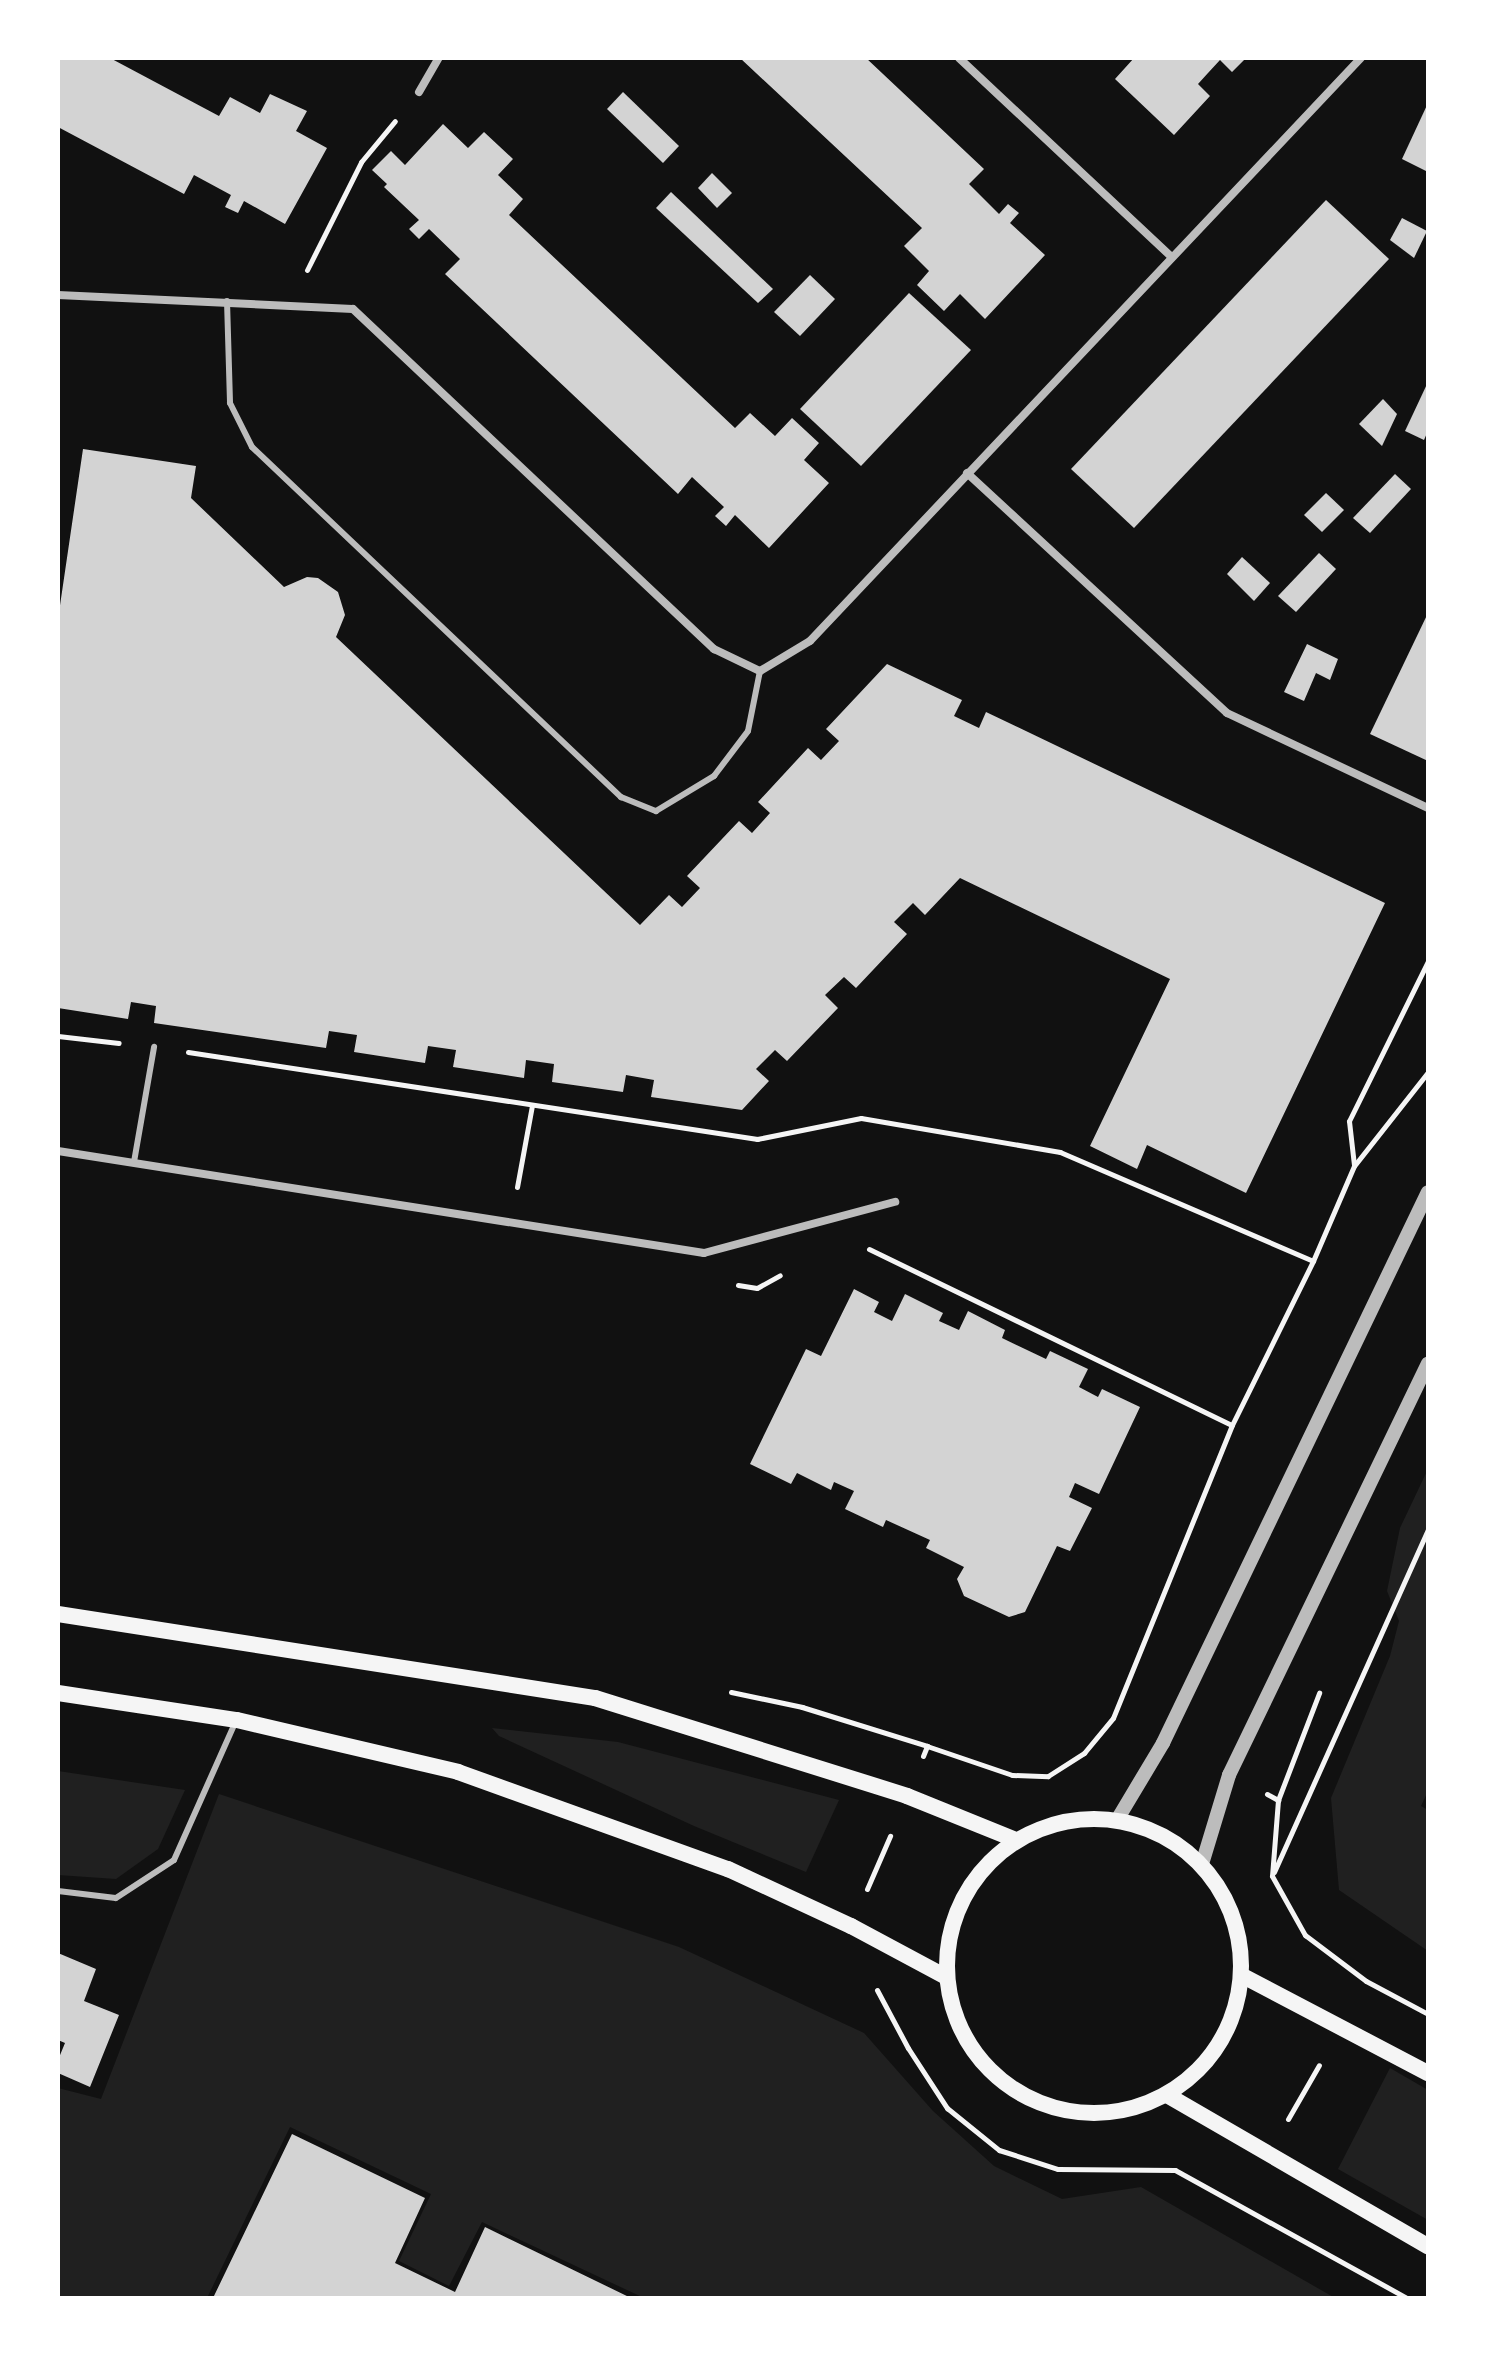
<!DOCTYPE html>
<html>
<head>
<meta charset="utf-8">
<style>
	body { margin:0 }
	#map { position:relative; width:1486px; height:2356px; overflow:hidden; background:#111; font-family:"Source Sans 3",sans-serif }
	div>[style] { position:absolute }
	.green>* { inset:0; background:#202020 }
	.building>* { inset:0; background:#d3d3d3 }
	.path>* { height:5px; margin:-2.5px; padding:0 2.5px; transform-origin:2.5px; border-radius:2.5px; background:#f5f5f5 }
	.service>* { height:6px; margin:-3px; padding:0 3px; transform-origin:3px; border-radius:3px; background:#bcbcbc }
	.minor>* { height:8px; margin:-4px; padding:0 4px; transform-origin:4px; border-radius:4px; background:#bcbcbc }
	.tertiary>* { height:14px; margin:-7px; padding:0 7px; transform-origin:7px; border-radius:7px; background:#bcbcbc }
	.secondary>* { height:16px; margin:-8px; padding:0 8px; transform-origin:8px; border-radius:8px; background:#f5f5f5 }
	.secondary>.ring { margin:-8px; padding:0; box-sizing:content-box; background:none; border:16px solid #f5f5f5; border-radius:50% }
	span { translate:-50% -50%; white-space:nowrap; text-align:center; line-height:1.15; -webkit-text-stroke:6px #fff; paint-order:stroke }
	.frame { position:absolute; inset:0; border:60px solid #fff; pointer-events:none }
</style>
</head>
<body>
<div id="map">
	<div class="green">
		<div style="clip-path:polygon(1428px 1469px,1428px 1791px,1421px 1806px,1428px 1810px,1428px 1951px,1339px 1890px,1331px 1798px,1390px 1656px,1399px 1621px,1387px 1591px,1400px 1528px)"></div>
		<div style="clip-path:polygon(492px 1728px,618px 1742px,839px 1800px,806px 1872px,694px 1826px,499px 1736px)"></div>
		<div style="clip-path:polygon(58px 1771px,185px 1790px,158px 1849px,116px 1879px,58px 1875px)"></div>
		<div style="clip-path:polygon(219px 1794px,679px 1947px,864px 2033px,933px 2111px,994px 2166px,1062px 2199px,1141px 2187px,1335px 2298px,644px 2298px,482px 2222px,449px 2286px,399px 2261px,431px 2194px,290px 2127px,207px 2298px,58px 2298px,58px 2088px,101px 2099px)"></div>
		<div style="clip-path:polygon(1390px 2068px,1428px 2090px,1428px 2220px,1338px 2169px)"></div>
	</div>
	<div class="building">
		<div style="clip-path:polygon(58px 58px,110px 58px,219px 116px,230px 97px,260px 113px,270px 94px,307px 111px,296px 131px,327px 148px,285px 224px,244px 201px,238px 213px,225px 207px,231px 195px,194px 175px,184px 194px,58px 127px)"></div>
		<div style="clip-path:polygon(740px 58px,866px 58px,984px 169px,969px 184px,999px 214px,1008px 204px,1019px 213px,1010px 223px,1045px 255px,985px 319px,960px 294px,944px 311px,917px 285px,929px 271px,904px 246px,922px 228px)"></div>
		<div style="clip-path:polygon(1134px 58px,1246px 58px,1232px 72px,1220px 60px,1208px 73px,1198px 84px,1210px 96px,1174px 135px,1115px 79px)"></div>
		<div style="clip-path:polygon(623px 92px,679px 146px,663px 163px,607px 109px)"></div>
		<div style="clip-path:polygon(1428px 103px,1428px 172px,1402px 159px)"></div>
		<div style="clip-path:polygon(443px 124px,468px 148px,484px 132px,513px 159px,498px 175px,523px 199px,509px 215px,735px 428px,750px 413px,775px 436px,792px 418px,819px 443px,804px 460px,829px 483px,769px 548px,735px 515px,726px 526px,715px 516px,724px 507px,692px 477px,678px 494px,445px 274px,460px 259px,429px 229px,419px 239px,409px 229px,419px 220px,384px 187px,387px 184px,372px 170px,391px 151px,405px 165px)"></div>
		<div style="clip-path:polygon(712px 173px,732px 193px,717px 208px,698px 188px)"></div>
		<div style="clip-path:polygon(671px 192px,773px 289px,758px 303px,656px 208px)"></div>
		<div style="clip-path:polygon(1326px 200px,1389px 259px,1134px 528px,1071px 469px)"></div>
		<div style="clip-path:polygon(1402px 218px,1427px 231px,1414px 258px,1390px 240px)"></div>
		<div style="clip-path:polygon(810px 275px,835px 299px,800px 336px,774px 312px)"></div>
		<div style="clip-path:polygon(909px 293px,971px 350px,861px 466px,800px 409px)"></div>
		<div style="clip-path:polygon(1428px 382px,1428px 431px,1424px 440px,1405px 431px)"></div>
		<div style="clip-path:polygon(1383px 399px,1397px 414px,1382px 446px,1359px 424px)"></div>
		<div style="clip-path:polygon(83px 449px,196px 466px,191px 498px,284px 587px,307px 577px,318px 578px,338px 592px,345px 615px,336px 637px,640px 925px,669px 895px,682px 907px,700px 888px,687px 876px,739px 821px,752px 833px,770px 813px,758px 802px,808px 748px,821px 760px,839px 741px,826px 729px,887px 664px,962px 700px,954px 716px,979px 728px,986px 712px,1385px 903px,1246px 1193px,1147px 1145px,1137px 1169px,1090px 1146px,1170px 979px,960px 878px,925px 915px,913px 903px,894px 922px,907px 934px,856px 988px,844px 977px,825px 995px,838px 1008px,787px 1061px,775px 1050px,756px 1069px,769px 1081px,742px 1110px,651px 1097px,654px 1080px,626px 1075px,623px 1092px,552px 1082px,554px 1064px,526px 1060px,524px 1078px,453px 1067px,456px 1050px,428px 1046px,425px 1063px,354px 1052px,357px 1035px,329px 1031px,326px 1048px,154px 1023px,156px 1006px,131px 1002px,128px 1019px,58px 1008px,58px 619px)"></div>
		<div style="clip-path:polygon(1395px 474px,1411px 489px,1370px 533px,1353px 518px)"></div>
		<div style="clip-path:polygon(1326px 493px,1344px 510px,1322px 532px,1304px 515px)"></div>
		<div style="clip-path:polygon(1319px 553px,1336px 569px,1296px 612px,1278px 596px)"></div>
		<div style="clip-path:polygon(1242px 557px,1270px 583px,1254px 601px,1227px 574px)"></div>
		<div style="clip-path:polygon(1428px 613px,1428px 761px,1370px 734px)"></div>
		<div style="clip-path:polygon(1307px 644px,1338px 659px,1330px 680px,1316px 673px,1304px 701px,1284px 692px)"></div>
		<div style="clip-path:polygon(854px 1289px,879px 1302px,874px 1312px,892px 1321px,905px 1294px,943px 1313px,939px 1321px,959px 1330px,968px 1311px,1005px 1330px,1002px 1338px,1046px 1359px,1050px 1351px,1088px 1369px,1079px 1387px,1098px 1397px,1102px 1389px,1140px 1407px,1099px 1494px,1075px 1483px,1069px 1497px,1092px 1508px,1070px 1551px,1057px 1546px,1025px 1612px,1009px 1617px,964px 1596px,957px 1579px,964px 1567px,926px 1548px,930px 1540px,886px 1520px,883px 1527px,845px 1509px,854px 1491px,834px 1482px,831px 1490px,797px 1473px,791px 1484px,750px 1464px,806px 1349px,821px 1356px)"></div>
		<div style="clip-path:polygon(58px 1953px,96px 1969px,84px 2001px,119px 2015px,90px 2087px,58px 2073px,58px 2060px,65px 2043px,58px 2040px)"></div>
		<div style="clip-path:polygon(292px 2134px,425px 2198px,395px 2263px,455px 2292px,485px 2227px,631px 2298px,213px 2298px)"></div>
	</div>
	<div class="path">
		<div style="left:307px;top:270px;width:121px;rotate:-63.4deg"></div>
		<div style="left:361px;top:162px;width:53px;rotate:-50.3deg"></div>
		<div style="left:58px;top:1036px;width:61px;rotate:6.5deg"></div>
		<div style="left:188px;top:1052px;width:576px;rotate:8.69deg"></div>
		<div style="left:757px;top:1139px;width:106px;rotate:-11.4deg"></div>
		<div style="left:861px;top:1118px;width:202px;rotate:9.7deg"></div>
		<div style="left:1060px;top:1152px;width:275px;rotate:23.3deg"></div>
		<div style="left:1354px;top:1165px;width:44px;rotate:-96.5deg"></div>
		<div style="left:1349px;top:1121px;width:178px;rotate:-63.7deg"></div>
		<div style="left:517px;top:1187px;width:83px;rotate:-79.6deg"></div>
		<div style="left:869px;top:1249px;width:403px;rotate:25.9deg"></div>
		<div style="left:738px;top:1285px;width:19px;rotate:9deg"></div>
		<div style="left:757px;top:1288px;width:26px;rotate:-29deg"></div>
		<div style="left:731px;top:1692px;width:73px;rotate:11.9deg"></div>
		<div style="left:802px;top:1707px;width:131px;rotate:17.3deg"></div>
		<div style="left:923px;top:1756px;width:11px;rotate:-68deg"></div>
		<div style="left:927px;top:1746px;width:90px;rotate:18.8deg"></div>
		<div style="left:1012px;top:1775px;width:36px;rotate:2deg"></div>
		<div style="left:1048px;top:1776px;width:43px;rotate:-32.6deg"></div>
		<div style="left:1084px;top:1753px;width:45px;rotate:-50.4deg"></div>
		<div style="left:1113px;top:1718px;width:316px;rotate:-67.9deg"></div>
		<div style="left:1232px;top:1425px;width:183px;rotate:-63.7deg"></div>
		<div style="left:1313px;top:1261px;width:103px;rotate:-66.7deg"></div>
		<div style="left:1354px;top:1166px;width:120px;rotate:-51.8deg"></div>
		<div style="left:1267px;top:1794px;width:13px;rotate:29deg"></div>
		<div style="left:1278px;top:1800px;width:76px;rotate:94.5deg"></div>
		<div style="left:1272px;top:1876px;width:68px;rotate:60.8deg"></div>
		<div style="left:1305px;top:1935px;width:76px;rotate:37deg"></div>
		<div style="left:1366px;top:1981px;width:70px;rotate:28deg"></div>
		<div style="left:1278px;top:1800px;width:115px;rotate:-69deg"></div>
		<div style="left:1274px;top:1872px;width:375px;rotate:-65.8deg"></div>
		<div style="left:867px;top:1889px;width:58px;rotate:-66.5deg"></div>
		<div style="left:877px;top:1990px;width:66px;rotate:61.9deg"></div>
		<div style="left:908px;top:2048px;width:72px;rotate:57deg"></div>
		<div style="left:947px;top:2108px;width:67px;rotate:38.9deg"></div>
		<div style="left:999px;top:2150px;width:62px;rotate:17.9deg"></div>
		<div style="left:1058px;top:2169px;width:117px;rotate:0.5deg"></div>
		<div style="left:1175px;top:2170px;width:265px;rotate:28.9deg"></div>
		<div style="left:1288px;top:2119px;width:62px;rotate:-60.1deg"></div>
	</div>
	<div class="service">
		<div style="left:227px;top:301px;width:102px;rotate:88.3deg"></div>
		<div style="left:230px;top:403px;width:49px;rotate:63.4deg"></div>
		<div style="left:252px;top:447px;width:509px;rotate:43.49deg"></div>
		<div style="left:621px;top:797px;width:38px;rotate:22deg"></div>
		<div style="left:656px;top:811px;width:68px;rotate:-31.1deg"></div>
		<div style="left:714px;top:776px;width:56px;rotate:-52.9deg"></div>
		<div style="left:748px;top:731px;width:61px;rotate:-78.7deg"></div>
		<div style="left:134px;top:1162px;width:117px;rotate:-80.1deg"></div>
		<div style="left:58px;top:1891px;width:58px;rotate:6.9deg"></div>
		<div style="left:116px;top:1898px;width:69px;rotate:-33.2deg"></div>
		<div style="left:174px;top:1860px;width:152px;rotate:-66deg"></div>
	</div>
	<div class="minor">
		<div style="left:959px;top:58px;width:291px;rotate:43.1deg"></div>
		<div style="left:419px;top:92px;width:39px;rotate:-60deg"></div>
		<div style="left:58px;top:295px;width:295px;rotate:2.7deg"></div>
		<div style="left:353px;top:309px;width:496px;rotate:43.3deg"></div>
		<div style="left:714px;top:649px;width:51px;rotate:25.6deg"></div>
		<div style="left:760px;top:671px;width:58px;rotate:-31deg"></div>
		<div style="left:810px;top:641px;width:802px;rotate:-46.62deg"></div>
		<div style="left:967px;top:473px;width:354px;rotate:42.7deg"></div>
		<div style="left:1227px;top:713px;width:222px;rotate:25.3deg"></div>
		<div style="left:58px;top:1151px;width:654px;rotate:8.97deg"></div>
		<div style="left:704px;top:1253px;width:198px;rotate:-15deg"></div>
	</div>
	<div class="tertiary">
		<div style="left:1117px;top:1820px;width:90px;rotate:-59.1deg"></div>
		<div style="left:1163px;top:1743px;width:611px;rotate:-64.32deg"></div>
		<div style="left:1202px;top:1864px;width:93px;rotate:-73.1deg"></div>
		<div style="left:1229px;top:1775px;width:457px;rotate:-64.2deg"></div>
	</div>
	<div class="secondary">
		<div style="left:58px;top:1614px;width:544px;rotate:8.89deg"></div>
		<div style="left:595px;top:1698px;width:327px;rotate:17.4deg"></div>
		<div style="left:907px;top:1796px;width:118px;rotate:22deg"></div>
		<div style="left:58px;top:1693px;width:181px;rotate:8.6deg"></div>
		<div style="left:237px;top:1720px;width:227px;rotate:13.2deg"></div>
		<div style="left:458px;top:1772px;width:287px;rotate:19.8deg"></div>
		<div style="left:728px;top:1869px;width:136px;rotate:24.9deg"></div>
		<div style="left:851px;top:1926px;width:108px;rotate:28.2deg"></div>
		<div class="ring" style="left:947px;top:1819px;width:278px;height:278px"></div>
		<div style="left:1241px;top:1975px;width:211px;rotate:27.7deg"></div>
		<div style="left:1167px;top:2095px;width:302px;rotate:30.1deg"></div>
	</div>
	<div class="frame"></div>
</div>
</body>
</html>
